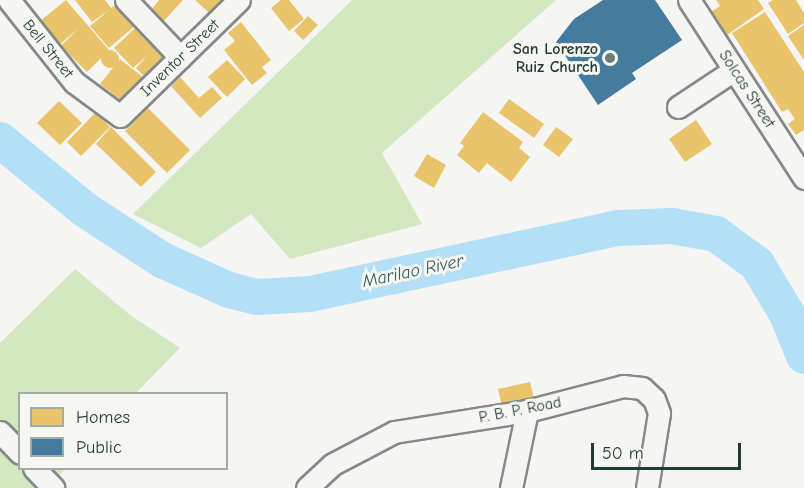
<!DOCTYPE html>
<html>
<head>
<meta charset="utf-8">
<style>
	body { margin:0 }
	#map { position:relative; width:804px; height:488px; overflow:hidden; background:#f5f5f3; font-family:"Comic Neue",sans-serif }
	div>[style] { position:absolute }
	.green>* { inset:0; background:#d3e7c0 }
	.homes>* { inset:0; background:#e9c46a }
	.round { border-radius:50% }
	.public>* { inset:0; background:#457b9d }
	.river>* { height:36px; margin:-18px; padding:0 18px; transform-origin:18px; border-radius:18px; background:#b3e0f7 }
	.roads { filter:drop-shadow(2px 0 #858a88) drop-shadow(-2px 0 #858a88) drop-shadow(0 2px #858a88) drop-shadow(0 -2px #858a88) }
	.minor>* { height:21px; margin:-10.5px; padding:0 10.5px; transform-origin:10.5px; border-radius:10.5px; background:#f5f5f3 }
	.dots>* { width:16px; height:16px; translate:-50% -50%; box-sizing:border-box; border:3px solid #f6f6f2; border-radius:50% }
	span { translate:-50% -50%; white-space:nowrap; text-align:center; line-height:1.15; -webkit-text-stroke:6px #f6f6f2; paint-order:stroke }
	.street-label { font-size:16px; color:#1f3d34 }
	.poi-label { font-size:16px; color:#1f3d34; font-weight:700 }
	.right { translate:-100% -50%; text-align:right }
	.water-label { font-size:18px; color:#375c5b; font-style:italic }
	.legend { position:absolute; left:18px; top:392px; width:210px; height:78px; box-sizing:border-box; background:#f6f6f2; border:2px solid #a0aca6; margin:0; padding:8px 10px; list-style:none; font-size:18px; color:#1f3d34 }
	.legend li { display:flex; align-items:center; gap:12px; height:30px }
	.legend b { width:30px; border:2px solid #a0aca6 }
	.scale { position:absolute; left:591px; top:443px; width:150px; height:27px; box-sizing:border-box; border:3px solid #1f3d34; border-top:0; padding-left:8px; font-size:18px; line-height:21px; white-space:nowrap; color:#1f3d34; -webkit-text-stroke:4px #f6f6f2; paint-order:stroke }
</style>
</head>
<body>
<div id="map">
	<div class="green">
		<div style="clip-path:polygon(352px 0,556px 0,382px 153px,422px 224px,290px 259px,251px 214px,201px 248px,133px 214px)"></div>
		<div style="clip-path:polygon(75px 269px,130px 315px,180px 348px,136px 393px,20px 394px,20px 468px,65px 469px,47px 488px,0 488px,0 343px)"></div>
	</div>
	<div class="homes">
		<div style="clip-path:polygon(66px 0,109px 50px,87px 72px,61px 46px,79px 28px,59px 45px,40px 21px)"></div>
		<div style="clip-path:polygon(75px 0,105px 0,111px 8px,119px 2px,137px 24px,109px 48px,90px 26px,109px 10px,92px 22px)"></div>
		<div style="clip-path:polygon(159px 0,183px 0,163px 22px,150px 11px)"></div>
		<div style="clip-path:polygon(195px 0,232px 0,216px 19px)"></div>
		<div style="clip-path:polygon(281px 0,289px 0,304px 19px,289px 31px,271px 8px)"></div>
		<div style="clip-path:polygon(716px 0,758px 0,764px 9px,727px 35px,711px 12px,720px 6px)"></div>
		<div style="clip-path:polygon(773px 0,796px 0,804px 13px,804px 23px,788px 34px,768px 3px)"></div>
		<div style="clip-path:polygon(765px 12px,804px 72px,804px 130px,796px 135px,788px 124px,795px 119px,788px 109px,782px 112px,732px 33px)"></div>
		<div style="clip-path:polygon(308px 16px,318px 25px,303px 40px,294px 31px)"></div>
		<div style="clip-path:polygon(241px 22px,271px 60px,262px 67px,267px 73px,252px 85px,224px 50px,235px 41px,228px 33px)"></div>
		<div style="clip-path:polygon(804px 25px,804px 60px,788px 36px)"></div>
		<div style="clip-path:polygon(135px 28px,169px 61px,149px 81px,136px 68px,148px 55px,133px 68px,114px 48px)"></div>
		<div class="round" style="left:101px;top:50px;width:18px;height:18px"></div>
		<div style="clip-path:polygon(120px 59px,144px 78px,124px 103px,100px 84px)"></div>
		<div style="clip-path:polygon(227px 60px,245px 79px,227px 97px,208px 77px)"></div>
		<div style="clip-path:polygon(180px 77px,199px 98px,212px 87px,222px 98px,200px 118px,171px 86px)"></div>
		<div style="clip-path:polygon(509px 99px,544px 124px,534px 138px,499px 113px)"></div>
		<div style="clip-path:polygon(59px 101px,82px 123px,60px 145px,37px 123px)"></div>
		<div style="clip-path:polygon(148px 108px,190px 150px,167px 173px,125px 131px)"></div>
		<div style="clip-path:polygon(96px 112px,110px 127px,81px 156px,67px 142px)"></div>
		<div style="clip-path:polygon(483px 112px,523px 142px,519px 148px,530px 157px,511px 182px,487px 163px,479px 173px,457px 155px,464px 146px,460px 143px)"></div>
		<div style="clip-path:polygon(696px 120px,712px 144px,685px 162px,669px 139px)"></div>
		<div style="clip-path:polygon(111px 127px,156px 172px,141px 187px,96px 144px)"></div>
		<div style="clip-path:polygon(556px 127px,573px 139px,559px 157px,543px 145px)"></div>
		<div style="clip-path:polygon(427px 154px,446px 165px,434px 188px,414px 176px)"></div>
		<div style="clip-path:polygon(530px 382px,534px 399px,502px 407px,498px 389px)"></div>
	</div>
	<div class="public">
		<div style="clip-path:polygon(603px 0,655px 0,682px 40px,632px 73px,636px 79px,598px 105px,556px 42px,574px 19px)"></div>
	</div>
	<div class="river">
		<div style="left:0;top:140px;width:109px;rotate:39.4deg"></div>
		<div style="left:84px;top:209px;width:93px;rotate:33.2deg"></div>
		<div style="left:162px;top:260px;width:73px;rotate:24.1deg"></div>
		<div style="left:229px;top:290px;width:29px;rotate:14deg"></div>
		<div style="left:257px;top:297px;width:53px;rotate:-3.2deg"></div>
		<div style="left:310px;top:294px;width:316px;rotate:-12.1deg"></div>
		<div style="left:619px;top:228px;width:53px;rotate:-2.2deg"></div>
		<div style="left:672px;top:226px;width:45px;rotate:10.3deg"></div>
		<div style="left:716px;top:234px;width:51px;rotate:36.2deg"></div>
		<div style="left:757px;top:264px;width:58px;rotate:59deg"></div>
		<div style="left:787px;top:314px;width:45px;rotate:68deg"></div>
	</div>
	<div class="roads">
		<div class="minor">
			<div style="left:9px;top:0;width:105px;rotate:51.6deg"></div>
			<div style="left:74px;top:82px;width:57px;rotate:36.5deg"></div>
			<div style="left:120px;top:116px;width:166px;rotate:-44.3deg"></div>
			<div style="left:126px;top:0;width:79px;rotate:46.5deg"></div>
			<div style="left:689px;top:0;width:212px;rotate:57.1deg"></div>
			<div style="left:678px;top:107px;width:67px;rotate:-33.5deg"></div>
			<div style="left:0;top:432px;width:29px;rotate:46deg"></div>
			<div style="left:34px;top:468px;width:28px;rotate:46deg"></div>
			<div style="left:307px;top:488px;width:35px;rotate:-43deg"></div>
			<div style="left:333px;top:464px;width:69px;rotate:-27.7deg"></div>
			<div style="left:394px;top:432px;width:135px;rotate:-9deg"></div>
			<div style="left:527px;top:411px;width:99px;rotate:-14.6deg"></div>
			<div style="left:623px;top:386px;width:19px;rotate:6deg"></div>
			<div style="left:642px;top:388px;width:16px;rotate:43deg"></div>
			<div style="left:654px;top:399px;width:15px;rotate:70deg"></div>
			<div style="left:659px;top:413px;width:76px;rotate:99.1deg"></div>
			<div style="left:511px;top:488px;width:79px;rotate:-78.3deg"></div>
		</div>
	</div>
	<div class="dots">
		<div style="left:610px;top:58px;background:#6a7d77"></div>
	</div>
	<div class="street-label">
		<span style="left:48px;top:49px;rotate:51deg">Bell Street</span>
		<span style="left:180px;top:58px;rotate:-44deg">Inventor Street</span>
		<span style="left:747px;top:89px;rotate:57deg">Solcas Street</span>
		<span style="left:520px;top:410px;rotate:-11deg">P. B. P. Road</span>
	</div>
	<div class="poi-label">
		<span class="right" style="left:598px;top:58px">San Lorenzo<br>Ruiz Church</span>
	</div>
	<div class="water-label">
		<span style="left:413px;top:272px;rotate:-12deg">Marilao River</span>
	</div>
	<ul class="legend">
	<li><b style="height:16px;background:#e9c46a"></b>Homes</li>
	<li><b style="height:16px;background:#457b9d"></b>Public</li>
	</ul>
	<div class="scale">50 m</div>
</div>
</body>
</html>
